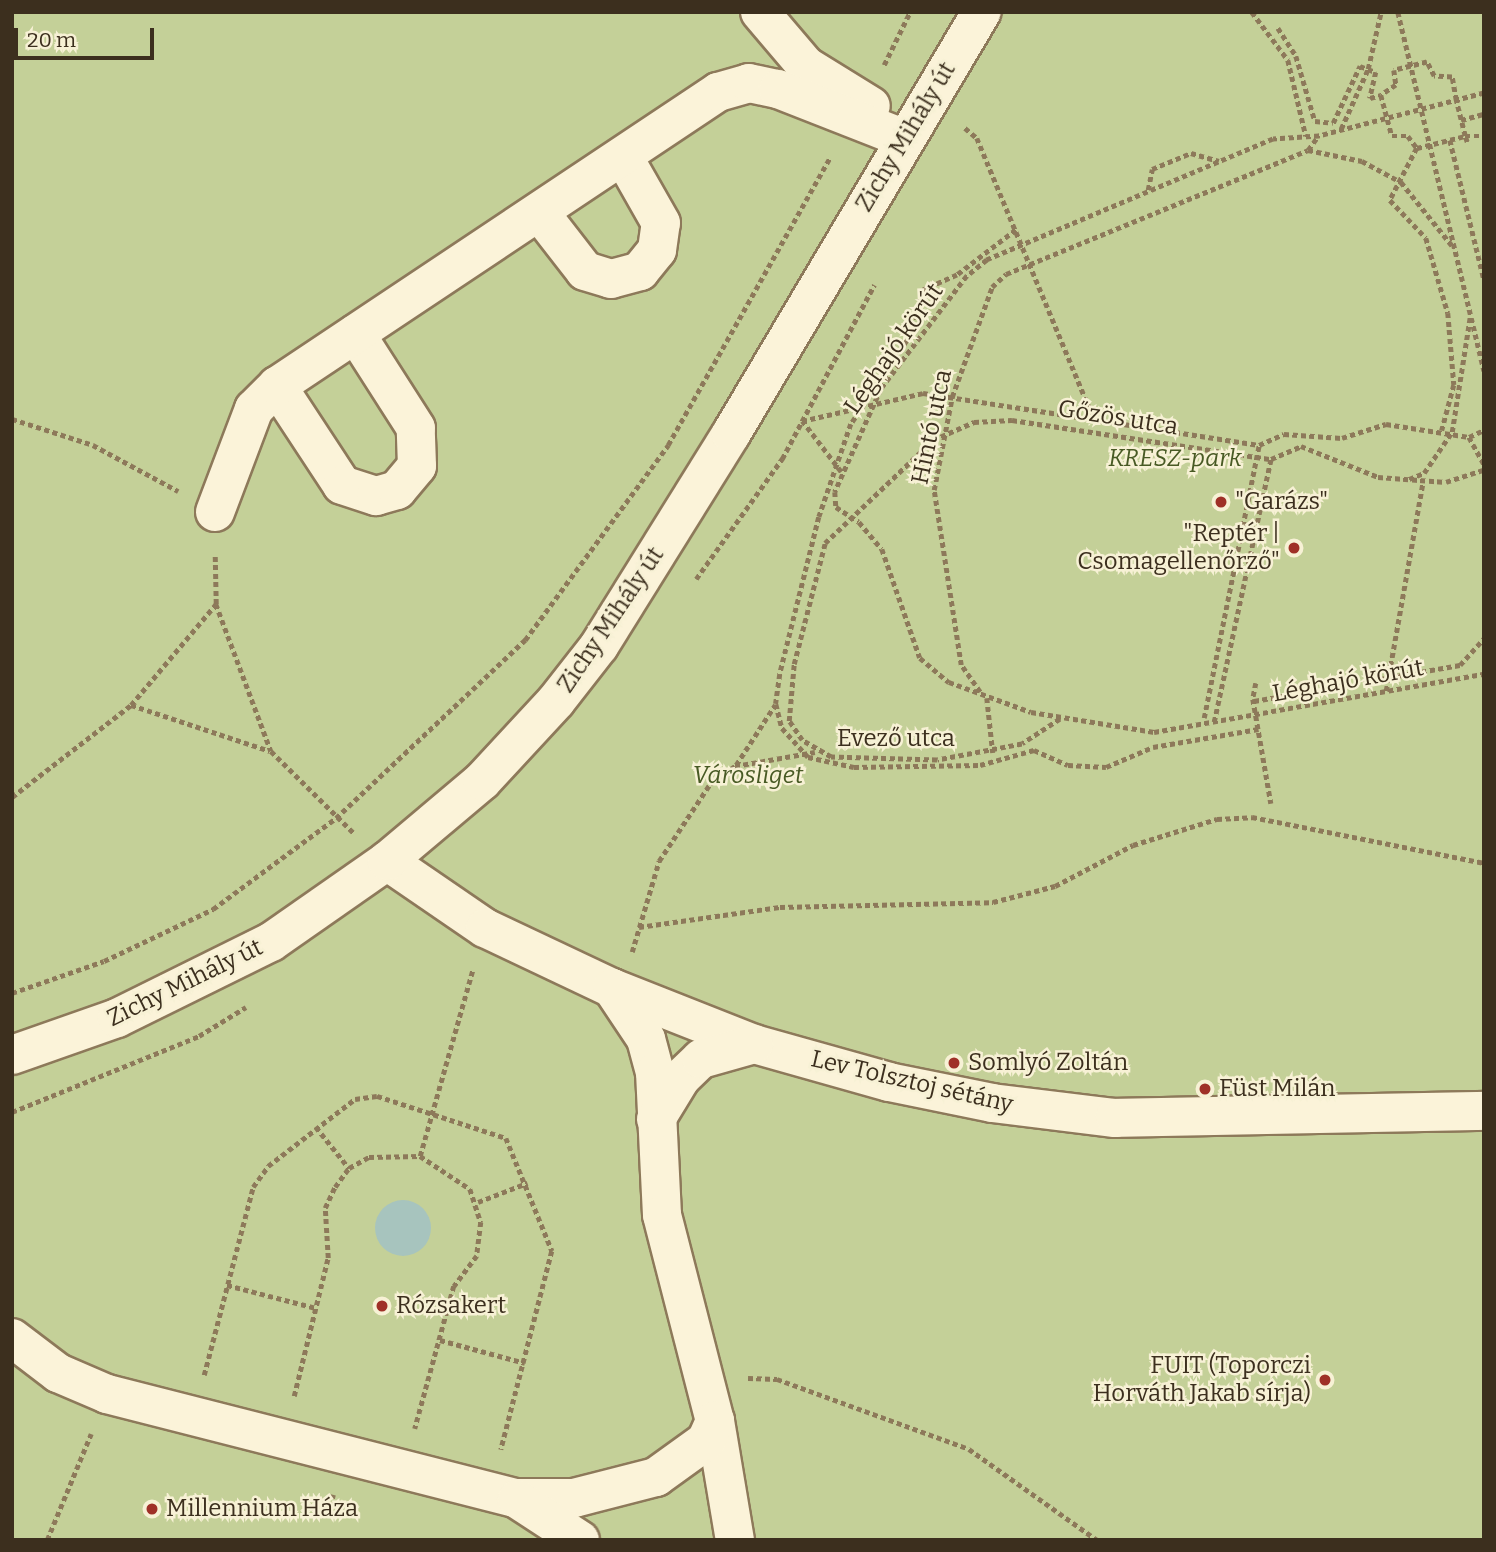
<!DOCTYPE html>
<html>
<head>
<meta charset="utf-8">
<style>
	body { margin:0 }
	#map { position:relative; width:1496px; height:1552px; overflow:hidden; background:#f1e7c5; font-family:Bitter,serif }
	div>[style] { position:absolute }
	.green>* { inset:0; background:#c4d098 }
	.water>* { inset:0; background:#a7c4be }
	.round { border-radius:50% }
	.path>* { height:4.5px; margin-top:-2.25px; transform-origin:0; background:repeating-linear-gradient(90deg,#8d795a 0 5px,transparent 0 8.5px) }
	.roads { filter:drop-shadow(2px 0 #8d795a) drop-shadow(-2px 0 #8d795a) drop-shadow(0 2px #8d795a) drop-shadow(0 -2px #8d795a) }
	.minor>* { height:38px; margin:-19px; padding:0 19px; transform-origin:19px; border-radius:19px; background:#fbf3d9 }
	.dots>* { width:19px; height:19px; translate:-50% -50%; box-sizing:border-box; border:4px solid #f7f1d5; border-radius:50% }
	span { translate:-50% -50%; white-space:nowrap; text-align:center; line-height:1.15; -webkit-text-stroke:5px #f7f1d5; paint-order:stroke }
	.street-label { font-size:24px; color:#3c2f1e }
	.park-label { font-size:24px; color:#485a24; font-style:italic }
	.poi-label { font-size:24px; color:#3c2f1e }
	.left { translate:0 -50%; text-align:left }
	.right { translate:-100% -50%; text-align:right }
	.frame { position:absolute; inset:0; border:14px solid #3c2f1e; pointer-events:none }
	.scale { position:absolute; left:14px; top:28px; width:140px; height:32px; box-sizing:border-box; border:4px solid #3c2f1e; border-top:0; padding-left:9px; font-size:21px; line-height:24px; white-space:nowrap; color:#3c2f1e; -webkit-text-stroke:5px #f7f1d5; paint-order:stroke }
</style>
</head>
<body>
<div id="map">
	<div class="green">
		<div style="clip-path:polygon(12px 12px,1484px 12px,1484px 1540px,12px 1540px)"></div>
	</div>
	<div class="water">
		<div class="round" style="left:375px;top:1200px;width:56px;height:56px"></div>
	</div>
	<div class="path">
		<div style="left:1252px;top:12px;width:60px;rotate:53.1deg"></div>
		<div style="left:1288px;top:60px;width:78px;rotate:76.7deg"></div>
		<div style="left:1398px;top:12px;width:369px;rotate:76.5deg"></div>
		<div style="left:1278px;top:28px;width:33px;rotate:57deg"></div>
		<div style="left:1296px;top:56px;width:68px;rotate:73.7deg"></div>
		<div style="left:1315px;top:121px;width:18px;rotate:6deg"></div>
		<div style="left:1333px;top:123px;width:63px;rotate:-64.7deg"></div>
		<div style="left:1360px;top:66px;width:17px;rotate:21deg"></div>
		<div style="left:1376px;top:72px;width:27px;rotate:103deg"></div>
		<div style="left:1370px;top:98px;width:11px;rotate:-15deg"></div>
		<div style="left:884px;top:65px;width:59px;rotate:-63.9deg"></div>
		<div style="left:1484px;top:93px;width:171px;rotate:165.4deg"></div>
		<div style="left:1319px;top:136px;width:46px;rotate:176.3deg"></div>
		<div style="left:1273px;top:139px;width:311px;rotate:157.1deg"></div>
		<div style="left:987px;top:260px;width:26px;rotate:141deg"></div>
		<div style="left:967px;top:276px;width:142px;rotate:127.3deg"></div>
		<div style="left:881px;top:389px;width:113px;rotate:114.1deg"></div>
		<div style="left:835px;top:492px;width:15px;rotate:86deg"></div>
		<div style="left:836px;top:507px;width:27px;rotate:33deg"></div>
		<div style="left:859px;top:522px;width:35px;rotate:50deg"></div>
		<div style="left:882px;top:549px;width:115px;rotate:70.8deg"></div>
		<div style="left:920px;top:658px;width:38px;rotate:40deg"></div>
		<div style="left:949px;top:682px;width:87px;rotate:20.1deg"></div>
		<div style="left:1031px;top:712px;width:125px;rotate:9.2deg"></div>
		<div style="left:1154px;top:732px;width:335px;rotate:-10deg"></div>
		<div style="left:1461px;top:120px;width:24px;rotate:-15deg"></div>
		<div style="left:965px;top:128px;width:16px;rotate:40deg"></div>
		<div style="left:977px;top:138px;width:304px;rotate:67.4deg"></div>
		<div style="left:1341px;top:129px;width:66px;rotate:-65.8deg"></div>
		<div style="left:1368px;top:69px;width:58px;rotate:-77.2deg"></div>
		<div style="left:1450px;top:140px;width:143px;rotate:76.3deg"></div>
		<div style="left:1467px;top:142px;width:6px;rotate:-108deg"></div>
		<div style="left:1465px;top:136px;width:37px;rotate:-104deg"></div>
		<div style="left:1456px;top:100px;width:23px;rotate:-100deg"></div>
		<div style="left:1452px;top:77px;width:18px;rotate:-177deg"></div>
		<div style="left:1434px;top:76px;width:16px;rotate:-117deg"></div>
		<div style="left:1427px;top:62px;width:34px;rotate:166deg"></div>
		<div style="left:1394px;top:70px;width:15px;rotate:82deg"></div>
		<div style="left:1396px;top:85px;width:18px;rotate:146deg"></div>
		<div style="left:1381px;top:95px;width:42px;rotate:75deg"></div>
		<div style="left:1392px;top:136px;width:16px"></div>
		<div style="left:1408px;top:136px;width:15px;rotate:53deg"></div>
		<div style="left:1417px;top:148px;width:49px;rotate:-14deg"></div>
		<div style="left:1465px;top:136px;width:19px"></div>
		<div style="left:1417px;top:148px;width:59px;rotate:117.4deg"></div>
		<div style="left:1390px;top:200px;width:52px;rotate:46.5deg"></div>
		<div style="left:1426px;top:238px;width:78px;rotate:73.7deg"></div>
		<div style="left:1448px;top:313px;width:72px;rotate:85.2deg"></div>
		<div style="left:1454px;top:385px;width:47px;rotate:104.9deg"></div>
		<div style="left:1308px;top:150px;width:55px;rotate:11.5deg"></div>
		<div style="left:1362px;top:161px;width:44px;rotate:28.3deg"></div>
		<div style="left:1401px;top:182px;width:85px;rotate:51.2deg"></div>
		<div style="left:1148px;top:190px;width:21px;rotate:-79deg"></div>
		<div style="left:1152px;top:169px;width:42px;rotate:-22.3deg"></div>
		<div style="left:1191px;top:153px;width:29px;rotate:16deg"></div>
		<div style="left:1016px;top:230px;width:74px;rotate:142.7deg"></div>
		<div style="left:957px;top:275px;width:37px;rotate:156deg"></div>
		<div style="left:923px;top:290px;width:44px;rotate:104.3deg"></div>
		<div style="left:912px;top:333px;width:110px;rotate:123.8deg"></div>
		<div style="left:851px;top:424px;width:98px;rotate:109deg"></div>
		<div style="left:819px;top:517px;width:162px;rotate:104deg"></div>
		<div style="left:780px;top:674px;width:30px;rotate:98deg"></div>
		<div style="left:776px;top:704px;width:25px;rotate:76deg"></div>
		<div style="left:782px;top:728px;width:39px;rotate:48deg"></div>
		<div style="left:808px;top:757px;width:47px;rotate:12.3deg"></div>
		<div style="left:854px;top:767px;width:126px;rotate:-0.9deg"></div>
		<div style="left:980px;top:765px;width:56px;rotate:-15.5deg"></div>
		<div style="left:1034px;top:750px;width:37px;rotate:24deg"></div>
		<div style="left:1068px;top:765px;width:38px;rotate:3deg"></div>
		<div style="left:1106px;top:767px;width:51px;rotate:-23.1deg"></div>
		<div style="left:1153px;top:747px;width:107px;rotate:-9.7deg"></div>
		<div style="left:12px;top:419px;width:85px;rotate:17.8deg"></div>
		<div style="left:93px;top:445px;width:97px;rotate:28.4deg"></div>
		<div style="left:1469px;top:437px;width:31px;rotate:61deg"></div>
		<div style="left:841px;top:472px;width:64px;rotate:-127.4deg"></div>
		<div style="left:802px;top:421px;width:124px;rotate:-13deg"></div>
		<div style="left:923px;top:393px;width:340px;rotate:8.8deg"></div>
		<div style="left:1259px;top:445px;width:27px;rotate:-24deg"></div>
		<div style="left:1284px;top:434px;width:58px;rotate:3.9deg"></div>
		<div style="left:1342px;top:438px;width:46px;rotate:-17.7deg"></div>
		<div style="left:1386px;top:424px;width:84px;rotate:8.9deg"></div>
		<div style="left:1469px;top:437px;width:17px;rotate:-25deg"></div>
		<div style="left:1409px;top:479px;width:16px;rotate:-22deg"></div>
		<div style="left:1424px;top:473px;width:50px;rotate:-55.7deg"></div>
		<div style="left:1452px;top:432px;width:116px;rotate:-81.1deg"></div>
		<div style="left:696px;top:579px;width:148px;rotate:-54.4deg"></div>
		<div style="left:782px;top:459px;width:197px;rotate:-62.1deg"></div>
		<div style="left:216px;top:604px;width:157px;rotate:69.5deg"></div>
		<div style="left:271px;top:751px;width:117px;rotate:44.7deg"></div>
		<div style="left:1256px;top:683px;width:16px;rotate:101deg"></div>
		<div style="left:1253px;top:699px;width:106px;rotate:80.2deg"></div>
		<div style="left:1386px;top:691px;width:213px;rotate:-80deg"></div>
		<div style="left:980px;top:692px;width:33px;rotate:-125deg"></div>
		<div style="left:961px;top:665px;width:177px;rotate:-98.8deg"></div>
		<div style="left:934px;top:490px;width:95px;rotate:-79deg"></div>
		<div style="left:952px;top:397px;width:117px;rotate:-70deg"></div>
		<div style="left:992px;top:287px;width:19px;rotate:-43deg"></div>
		<div style="left:1006px;top:274px;width:326px;rotate:-22.3deg"></div>
		<div style="left:1308px;top:150px;width:17px;rotate:-54deg"></div>
		<div style="left:987px;top:698px;width:55px;rotate:83.8deg"></div>
		<div style="left:1254px;top:701px;width:209px;rotate:-9.9deg"></div>
		<div style="left:1460px;top:665px;width:36px;rotate:-48deg"></div>
		<div style="left:131px;top:705px;width:146px;rotate:18.3deg"></div>
		<div style="left:1204px;top:718px;width:278px;rotate:-78.6deg"></div>
		<div style="left:1060px;top:719px;width:45px;rotate:146.7deg"></div>
		<div style="left:1022px;top:744px;width:86px;rotate:169.3deg"></div>
		<div style="left:937px;top:760px;width:106px;rotate:-178.4deg"></div>
		<div style="left:831px;top:757px;width:34px;rotate:-150deg"></div>
		<div style="left:802px;top:740px;width:23px;rotate:-124deg"></div>
		<div style="left:789px;top:721px;width:57px;rotate:-85deg"></div>
		<div style="left:794px;top:664px;width:125px;rotate:-75.6deg"></div>
		<div style="left:825px;top:543px;width:149px;rotate:-43.6deg"></div>
		<div style="left:933px;top:440px;width:45px;rotate:-23.7deg"></div>
		<div style="left:974px;top:422px;width:38px;rotate:-3deg"></div>
		<div style="left:1012px;top:420px;width:262px;rotate:8.6deg"></div>
		<div style="left:1271px;top:459px;width:33px;rotate:-23deg"></div>
		<div style="left:1301px;top:446px;width:83px;rotate:21.9deg"></div>
		<div style="left:1378px;top:477px;width:68px;rotate:4.2deg"></div>
		<div style="left:1446px;top:482px;width:40px;rotate:-18deg"></div>
		<div style="left:1214px;top:722px;width:269px;rotate:-77.8deg"></div>
		<div style="left:736px;top:765px;width:72px;rotate:-57deg"></div>
		<div style="left:12px;top:797px;width:150px;rotate:-37.7deg"></div>
		<div style="left:131px;top:705px;width:132px;rotate:-49.9deg"></div>
		<div style="left:216px;top:604px;width:49px;rotate:-91.2deg"></div>
		<div style="left:639px;top:927px;width:142px;rotate:-8.1deg"></div>
		<div style="left:780px;top:907px;width:213px;rotate:-1.3deg"></div>
		<div style="left:993px;top:902px;width:64px;rotate:-14.5deg"></div>
		<div style="left:1055px;top:886px;width:88px;rotate:-27.7deg"></div>
		<div style="left:1133px;top:845px;width:88px;rotate:-17.2deg"></div>
		<div style="left:1217px;top:819px;width:35px;rotate:-3deg"></div>
		<div style="left:1252px;top:817px;width:237px;rotate:11.2deg"></div>
		<div style="left:632px;top:952px;width:95px;rotate:-73.5deg"></div>
		<div style="left:659px;top:861px;width:92px;rotate:-56.5deg"></div>
		<div style="left:710px;top:784px;width:31px;rotate:-36deg"></div>
		<div style="left:735px;top:766px;width:81px;rotate:-9.9deg"></div>
		<div style="left:12px;top:993px;width:97px;rotate:-19.2deg"></div>
		<div style="left:104px;top:961px;width:121px;rotate:-25.5deg"></div>
		<div style="left:213px;top:909px;width:153px;rotate:-36.5deg"></div>
		<div style="left:336px;top:818px;width:260px;rotate:-43.3deg"></div>
		<div style="left:525px;top:640px;width:242px;rotate:-53.7deg"></div>
		<div style="left:668px;top:445px;width:330px;rotate:-60.6deg"></div>
		<div style="left:12px;top:1112px;width:202px;rotate:-22.1deg"></div>
		<div style="left:199px;top:1036px;width:55px;rotate:-31.7deg"></div>
		<div style="left:316px;top:1127px;width:53px;rotate:51.2deg"></div>
		<div style="left:420px;top:1156px;width:194px;rotate:-74.2deg"></div>
		<div style="left:478px;top:1202px;width:53px;rotate:-21.2deg"></div>
		<div style="left:227px;top:1285px;width:92px;rotate:14.5deg"></div>
		<div style="left:440px;top:1340px;width:88px;rotate:15.1deg"></div>
		<div style="left:204px;top:1375px;width:194px;rotate:-75.4deg"></div>
		<div style="left:253px;top:1187px;width:26px;rotate:-54deg"></div>
		<div style="left:268px;top:1166px;width:110px;rotate:-37.6deg"></div>
		<div style="left:355px;top:1099px;width:22px;rotate:-8deg"></div>
		<div style="left:377px;top:1096px;width:136px;rotate:18deg"></div>
		<div style="left:506px;top:1138px;width:122px;rotate:67.8deg"></div>
		<div style="left:552px;top:1251px;width:205px;rotate:104.4deg"></div>
		<div style="left:748px;top:1378px;width:29px;rotate:2deg"></div>
		<div style="left:777px;top:1379px;width:204px;rotate:20deg"></div>
		<div style="left:969px;top:1449px;width:157px;rotate:35.4deg"></div>
		<div style="left:294px;top:1396px;width:142px;rotate:-76.2deg"></div>
		<div style="left:328px;top:1258px;width:50px;rotate:-93.4deg"></div>
		<div style="left:325px;top:1208px;width:23px;rotate:-65deg"></div>
		<div style="left:335px;top:1187px;width:24px;rotate:-54deg"></div>
		<div style="left:349px;top:1168px;width:23px;rotate:-29deg"></div>
		<div style="left:369px;top:1157px;width:51px;rotate:-1.1deg"></div>
		<div style="left:420px;top:1156px;width:60px;rotate:33.4deg"></div>
		<div style="left:470px;top:1189px;width:35px;rotate:72deg"></div>
		<div style="left:481px;top:1222px;width:34px;rotate:97deg"></div>
		<div style="left:477px;top:1256px;width:38px;rotate:127deg"></div>
		<div style="left:454px;top:1286px;width:148px;rotate:105.3deg"></div>
		<div style="left:328px;top:1515px;width:21px;rotate:-76deg"></div>
		<div style="left:47px;top:1540px;width:115px;rotate:-67.5deg"></div>
	</div>
	<div class="roads">
		<div class="minor">
			<div style="left:760px;top:12px;width:71px;rotate:49.6deg"></div>
			<div style="left:806px;top:66px;width:76px;rotate:31.6deg"></div>
			<div style="left:540px;top:213px;width:73px;rotate:52.2deg"></div>
			<div style="left:585px;top:271px;width:27px;rotate:17deg"></div>
			<div style="left:611px;top:279px;width:30px;rotate:-15deg"></div>
			<div style="left:640px;top:271px;width:27px;rotate:-51deg"></div>
			<div style="left:657px;top:250px;width:27px;rotate:-82deg"></div>
			<div style="left:661px;top:223px;width:77px;rotate:-119.6deg"></div>
			<div style="left:277px;top:386px;width:118px;rotate:56.7deg"></div>
			<div style="left:342px;top:485px;width:36px;rotate:18deg"></div>
			<div style="left:376px;top:496px;width:22px;rotate:-16deg"></div>
			<div style="left:397px;top:490px;width:31px;rotate:-50deg"></div>
			<div style="left:417px;top:466px;width:38px;rotate:-92deg"></div>
			<div style="left:416px;top:428px;width:112px;rotate:-122.6deg"></div>
			<div style="left:215px;top:512px;width:110px;rotate:-69.3deg"></div>
			<div style="left:254px;top:409px;width:33px;rotate:-45deg"></div>
			<div style="left:277px;top:386px;width:530px;rotate:-33.69deg"></div>
			<div style="left:718px;top:92px;width:32px;rotate:-16deg"></div>
			<div style="left:749px;top:83px;width:30px;rotate:12deg"></div>
			<div style="left:778px;top:89px;width:134px;rotate:21.4deg"></div>
			<div style="left:387px;top:861px;width:119px;rotate:34.4deg"></div>
			<div style="left:485px;top:928px;width:140px;rotate:25.3deg"></div>
			<div style="left:612px;top:988px;width:153px;rotate:21.5deg"></div>
			<div style="left:754px;top:1044px;width:140px;rotate:15.7deg"></div>
			<div style="left:889px;top:1082px;width:105px;rotate:11.5deg"></div>
			<div style="left:992px;top:1103px;width:124px;rotate:7deg"></div>
			<div style="left:1115px;top:1118px;width:369px;rotate:-1.1deg"></div>
			<div style="left:612px;top:988px;width:61px;rotate:56.3deg"></div>
			<div style="left:646px;top:1039px;width:34px;rotate:75deg"></div>
			<div style="left:655px;top:1072px;width:143px;rotate:87.2deg"></div>
			<div style="left:662px;top:1215px;width:213px;rotate:75.6deg"></div>
			<div style="left:715px;top:1421px;width:121px;rotate:80.5deg"></div>
			<div style="left:12px;top:1055px;width:111px;rotate:-19.4deg"></div>
			<div style="left:117px;top:1018px;width:172px;rotate:-26.3deg"></div>
			<div style="left:271px;top:942px;width:141px;rotate:-34.9deg"></div>
			<div style="left:387px;top:861px;width:124px;rotate:-40.1deg"></div>
			<div style="left:482px;top:781px;width:109px;rotate:-47.2deg"></div>
			<div style="left:556px;top:701px;width:70px;rotate:-52deg"></div>
			<div style="left:599px;top:646px;width:250px;rotate:-58.1deg"></div>
			<div style="left:731px;top:434px;width:491px;rotate:-59.3deg"></div>
			<div style="left:656px;top:1119px;width:48px;rotate:-58.6deg"></div>
			<div style="left:681px;top:1078px;width:28px;rotate:-44deg"></div>
			<div style="left:701px;top:1059px;width:55px;rotate:-15.8deg"></div>
			<div style="left:12px;top:1338px;width:58px;rotate:37.3deg"></div>
			<div style="left:58px;top:1373px;width:53px;rotate:23.2deg"></div>
			<div style="left:107px;top:1394px;width:421px;rotate:14.3deg"></div>
			<div style="left:515px;top:1498px;width:59px"></div>
			<div style="left:574px;top:1498px;width:85px;rotate:-14.4deg"></div>
			<div style="left:656px;top:1477px;width:62px;rotate:-35.8deg"></div>
			<div style="left:706px;top:1441px;width:22px;rotate:-66deg"></div>
			<div style="left:517px;top:1499px;width:75px;rotate:33.1deg"></div>
		</div>
	</div>
	<div class="dots">
		<div style="left:1221px;top:502px;background:#9f3027"></div>
		<div style="left:1294px;top:548px;background:#9f3027"></div>
		<div style="left:954px;top:1063px;background:#9f3027"></div>
		<div style="left:1205px;top:1089px;background:#9f3027"></div>
		<div style="left:382px;top:1306px;background:#9f3027"></div>
		<div style="left:1325px;top:1380px;background:#9f3027"></div>
		<div style="left:152px;top:1509px;background:#9f3027"></div>
	</div>
	<div class="street-label">
		<span style="left:906px;top:137px;rotate:-59deg">Zichy Mihály út</span>
		<span style="left:894px;top:349px;rotate:-55deg">Léghajó körút</span>
		<span style="left:1118px;top:418px;rotate:9deg">Gőzös utca</span>
		<span style="left:932px;top:427px;rotate:-78deg">Hintó utca</span>
		<span style="left:611px;top:620px;rotate:-56deg">Zichy Mihály út</span>
		<span style="left:1348px;top:681px;rotate:-10deg">Léghajó körút</span>
		<span style="left:896px;top:739px">Evező utca</span>
		<span style="left:185px;top:983px;rotate:-26deg">Zichy Mihály út</span>
		<span style="left:912px;top:1082px;rotate:13deg">Lev Tolsztoj sétány</span>
	</div>
	<div class="park-label">
		<span style="left:1175px;top:459px">KRESZ-park</span>
		<span style="left:748px;top:776px">Városliget</span>
	</div>
	<div class="poi-label">
		<span class="left" style="left:1235px;top:502px">"Garázs"</span>
		<span class="right" style="left:1280px;top:548px">"Reptér |<br>Csomagellenőrző"</span>
		<span class="left" style="left:968px;top:1063px">Somlyó Zoltán</span>
		<span class="left" style="left:1219px;top:1089px">Füst Milán</span>
		<span class="left" style="left:396px;top:1306px">Rózsakert</span>
		<span class="right" style="left:1311px;top:1380px">FUIT (Toporczi<br>Horváth Jakab sírja)</span>
		<span class="left" style="left:166px;top:1509px">Millennium Háza</span>
	</div>
	<div class="frame"></div>
	<div class="scale">20 m</div>
</div>
</body>
</html>
